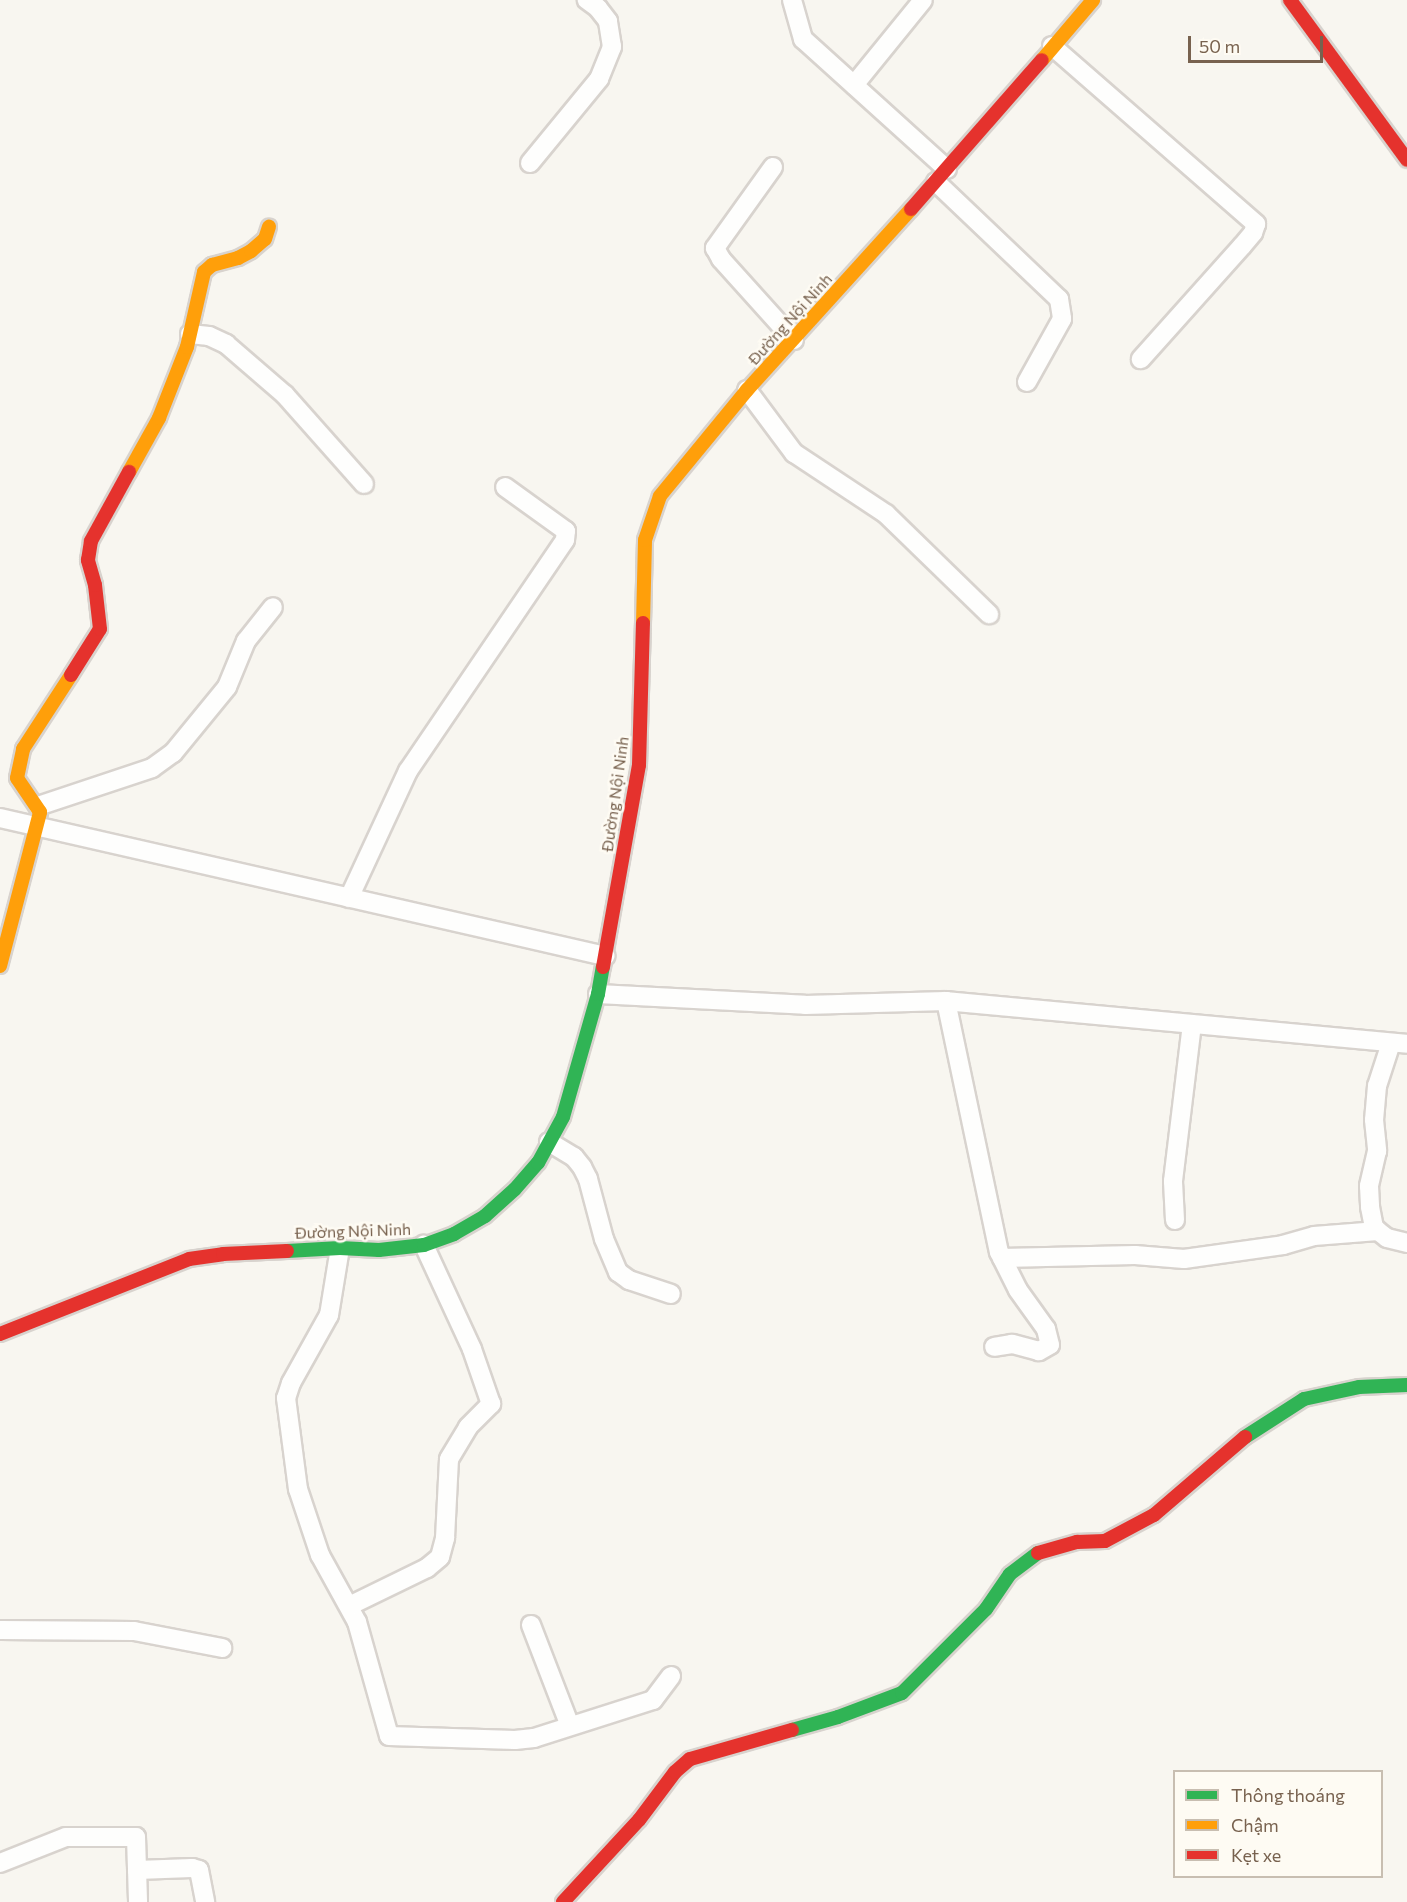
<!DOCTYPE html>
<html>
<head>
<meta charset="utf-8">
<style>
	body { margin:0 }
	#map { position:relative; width:1407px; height:1902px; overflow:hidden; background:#f8f6f0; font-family:Commissioner,sans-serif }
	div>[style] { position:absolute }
	.roads { filter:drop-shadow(2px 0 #d8d3ce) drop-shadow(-2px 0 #d8d3ce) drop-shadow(0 2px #d8d3ce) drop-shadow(0 -2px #d8d3ce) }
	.street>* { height:18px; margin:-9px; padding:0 9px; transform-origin:9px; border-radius:9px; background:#fefefd }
	.fast>* { height:14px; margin:-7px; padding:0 7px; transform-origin:7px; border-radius:7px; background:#30b455 }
	.slow>* { height:14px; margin:-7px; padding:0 7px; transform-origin:7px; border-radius:7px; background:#ff9f0a }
	.jam>* { height:14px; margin:-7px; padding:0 7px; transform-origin:7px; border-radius:7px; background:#e5322d }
	span { translate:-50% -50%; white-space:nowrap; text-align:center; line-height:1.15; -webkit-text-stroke:5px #fefbf3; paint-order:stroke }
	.street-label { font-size:16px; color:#78624f }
	.legend { position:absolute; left:1173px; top:1770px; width:210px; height:108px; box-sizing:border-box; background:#fefbf3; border:2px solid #c8beb1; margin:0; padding:8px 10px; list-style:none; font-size:18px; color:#78624f }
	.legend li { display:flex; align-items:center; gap:12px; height:30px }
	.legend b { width:30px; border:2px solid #c8beb1 }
	.scale { position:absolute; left:1188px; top:36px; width:135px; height:27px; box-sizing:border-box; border:3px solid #78624f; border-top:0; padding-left:8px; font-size:18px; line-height:21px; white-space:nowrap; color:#78624f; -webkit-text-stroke:4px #fefbf3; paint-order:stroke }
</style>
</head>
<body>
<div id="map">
	<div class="roads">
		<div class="street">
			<div style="left:792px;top:0;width:41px;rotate:74.2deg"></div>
			<div style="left:803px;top:39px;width:194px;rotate:42.1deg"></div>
			<div style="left:1052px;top:46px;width:271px;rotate:41.1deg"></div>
			<div style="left:1256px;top:224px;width:9px;rotate:108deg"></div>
			<div style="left:1253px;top:233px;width:17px;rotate:130deg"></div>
			<div style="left:1242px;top:246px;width:152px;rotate:131.8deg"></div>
			<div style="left:854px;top:85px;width:109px;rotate:-50.9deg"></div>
			<div style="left:530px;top:163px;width:109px;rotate:-50.6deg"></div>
			<div style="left:599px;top:79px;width:35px;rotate:-68deg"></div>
			<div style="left:612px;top:47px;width:26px;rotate:-99deg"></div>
			<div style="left:608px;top:21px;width:16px;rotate:-128deg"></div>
			<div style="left:598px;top:8px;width:14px;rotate:-144deg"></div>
			<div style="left:773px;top:167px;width:100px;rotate:125.6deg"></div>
			<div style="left:715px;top:248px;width:13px;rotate:61deg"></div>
			<div style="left:721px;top:259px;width:109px;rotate:48deg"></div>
			<div style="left:936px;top:182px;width:170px;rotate:43.6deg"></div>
			<div style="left:1059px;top:299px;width:20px;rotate:81deg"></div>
			<div style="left:1062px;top:319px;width:72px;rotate:119.1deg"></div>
			<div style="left:190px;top:334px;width:19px;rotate:6deg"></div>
			<div style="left:209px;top:336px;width:19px;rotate:25deg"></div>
			<div style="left:226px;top:344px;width:78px;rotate:40.8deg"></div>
			<div style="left:285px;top:395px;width:119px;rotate:48.4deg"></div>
			<div style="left:747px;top:390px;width:79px;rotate:53.3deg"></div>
			<div style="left:794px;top:453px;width:110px;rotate:33.5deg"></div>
			<div style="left:886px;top:514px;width:144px;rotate:44.2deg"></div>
			<div style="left:38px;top:806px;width:120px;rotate:-18.4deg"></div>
			<div style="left:152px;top:768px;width:26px;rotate:-36deg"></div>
			<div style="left:173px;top:753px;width:85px;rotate:-50.7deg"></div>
			<div style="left:227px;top:687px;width:50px;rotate:-67.6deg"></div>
			<div style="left:246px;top:641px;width:43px;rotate:-51.5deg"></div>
			<div style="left:0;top:818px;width:621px;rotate:12.85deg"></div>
			<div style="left:349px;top:898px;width:140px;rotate:-65.1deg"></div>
			<div style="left:408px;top:771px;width:279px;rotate:-55.8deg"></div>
			<div style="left:565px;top:540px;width:9px;rotate:-84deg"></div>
			<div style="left:566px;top:531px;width:75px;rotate:-144.2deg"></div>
			<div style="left:598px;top:994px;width:207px;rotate:3deg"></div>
			<div style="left:805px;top:1005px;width:141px;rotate:-1.6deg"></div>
			<div style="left:946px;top:1001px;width:463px;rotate:5.3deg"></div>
			<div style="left:946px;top:1001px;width:257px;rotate:78.1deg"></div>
			<div style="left:999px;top:1252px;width:42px;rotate:63.4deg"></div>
			<div style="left:1018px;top:1290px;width:48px;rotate:54.3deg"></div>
			<div style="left:1046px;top:1329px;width:16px;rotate:76deg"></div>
			<div style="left:1050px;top:1345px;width:13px;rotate:151deg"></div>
			<div style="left:1039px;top:1351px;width:28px;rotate:-165deg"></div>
			<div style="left:1012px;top:1344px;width:18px;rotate:171deg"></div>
			<div style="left:1391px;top:1043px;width:45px;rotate:108deg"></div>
			<div style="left:1377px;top:1086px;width:34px;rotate:95deg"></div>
			<div style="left:1374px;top:1120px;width:31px;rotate:84deg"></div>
			<div style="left:1377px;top:1151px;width:36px;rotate:103deg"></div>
			<div style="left:1369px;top:1186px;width:21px;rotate:87deg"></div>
			<div style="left:1370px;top:1207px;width:20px;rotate:79deg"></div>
			<div style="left:1374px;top:1227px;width:6px;rotate:45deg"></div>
			<div style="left:1378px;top:1231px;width:11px;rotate:38deg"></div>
			<div style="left:1387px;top:1238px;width:21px;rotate:14deg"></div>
			<div style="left:549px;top:1142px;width:29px;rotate:31deg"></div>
			<div style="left:574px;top:1157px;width:13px;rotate:51deg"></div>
			<div style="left:582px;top:1167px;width:13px;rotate:63deg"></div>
			<div style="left:588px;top:1179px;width:62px;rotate:75.1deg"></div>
			<div style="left:604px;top:1239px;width:36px;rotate:67deg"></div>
			<div style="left:618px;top:1272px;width:14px;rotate:36deg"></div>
			<div style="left:629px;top:1280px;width:44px;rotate:18.4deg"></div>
			<div style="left:1175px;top:1220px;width:39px;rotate:-93deg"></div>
			<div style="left:1173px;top:1181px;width:158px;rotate:-83.1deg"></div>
			<div style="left:340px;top:1248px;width:68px;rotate:99.3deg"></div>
			<div style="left:329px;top:1315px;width:78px;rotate:119.2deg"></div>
			<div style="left:291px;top:1383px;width:16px;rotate:108deg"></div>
			<div style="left:286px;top:1398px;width:92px;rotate:82.5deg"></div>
			<div style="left:298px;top:1489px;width:70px;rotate:71.6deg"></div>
			<div style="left:320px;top:1555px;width:77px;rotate:61.1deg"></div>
			<div style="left:357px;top:1622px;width:118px;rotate:74.3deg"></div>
			<div style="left:389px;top:1736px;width:126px;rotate:1.8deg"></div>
			<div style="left:515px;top:1740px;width:19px;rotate:-6deg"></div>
			<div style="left:534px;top:1738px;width:125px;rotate:-17.7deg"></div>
			<div style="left:653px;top:1700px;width:30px;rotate:-53deg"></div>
			<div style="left:1002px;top:1258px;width:133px;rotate:-1.3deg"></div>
			<div style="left:1135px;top:1255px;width:49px;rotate:4.7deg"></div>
			<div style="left:1184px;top:1259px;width:100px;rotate:-8deg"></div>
			<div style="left:1283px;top:1245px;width:32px;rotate:-16deg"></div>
			<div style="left:1314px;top:1236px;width:64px;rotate:-4.5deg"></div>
			<div style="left:349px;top:1606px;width:87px;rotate:-26deg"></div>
			<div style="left:427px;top:1568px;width:17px;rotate:-40deg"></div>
			<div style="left:440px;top:1557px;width:20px;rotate:-75deg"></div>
			<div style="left:445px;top:1538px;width:79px;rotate:-87.1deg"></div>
			<div style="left:449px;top:1459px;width:37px;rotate:-59deg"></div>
			<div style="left:468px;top:1427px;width:33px;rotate:-45deg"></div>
			<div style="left:491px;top:1404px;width:58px;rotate:-109.1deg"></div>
			<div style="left:472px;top:1349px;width:115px;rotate:-114.8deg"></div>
			<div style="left:531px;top:1625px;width:108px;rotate:68.9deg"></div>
			<div style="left:0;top:1630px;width:134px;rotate:0.4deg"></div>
			<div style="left:134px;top:1631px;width:90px;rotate:10.9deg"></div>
			<div style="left:0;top:1863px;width:71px;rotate:-21.5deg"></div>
			<div style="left:66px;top:1837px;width:70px"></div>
			<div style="left:136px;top:1837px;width:65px;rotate:88.2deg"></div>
			<div style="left:137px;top:1870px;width:55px;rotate:-2.1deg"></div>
			<div style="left:192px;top:1868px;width:7px;rotate:16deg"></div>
			<div style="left:199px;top:1870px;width:33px;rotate:79deg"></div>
		</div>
		<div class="fast">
			<div style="left:287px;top:1251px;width:53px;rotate:-3.2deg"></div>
			<div style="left:340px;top:1248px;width:39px;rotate:3deg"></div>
			<div style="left:379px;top:1250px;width:45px;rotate:-6.3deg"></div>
			<div style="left:424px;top:1245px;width:32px;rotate:-20deg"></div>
			<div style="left:454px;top:1234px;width:36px;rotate:-30deg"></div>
			<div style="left:485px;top:1216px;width:40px;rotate:-42deg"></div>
			<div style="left:515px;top:1189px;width:35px;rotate:-49deg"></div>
			<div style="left:538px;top:1163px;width:52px;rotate:-61.5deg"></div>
			<div style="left:563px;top:1117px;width:128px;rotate:-74.1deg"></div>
			<div style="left:598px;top:994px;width:27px;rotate:-80deg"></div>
			<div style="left:1245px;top:1437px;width:70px;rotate:-32.8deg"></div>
			<div style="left:1304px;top:1399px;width:56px;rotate:-12.3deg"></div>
			<div style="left:1359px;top:1387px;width:48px;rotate:-2.4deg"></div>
			<div style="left:792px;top:1730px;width:48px;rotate:-15.8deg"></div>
			<div style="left:838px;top:1717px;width:68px;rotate:-20.6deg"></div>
			<div style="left:902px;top:1693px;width:119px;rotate:-45deg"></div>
			<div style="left:986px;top:1609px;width:42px;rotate:-55.6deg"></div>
			<div style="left:1010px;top:1574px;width:35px;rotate:-37deg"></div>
		</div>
		<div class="slow">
			<div style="left:1042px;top:60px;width:79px;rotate:-49.6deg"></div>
			<div style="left:129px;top:472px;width:62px;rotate:-60.9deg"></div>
			<div style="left:159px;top:418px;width:76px;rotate:-68.5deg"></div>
			<div style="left:187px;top:347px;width:77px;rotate:-77.2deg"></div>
			<div style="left:204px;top:272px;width:11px;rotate:-41deg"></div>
			<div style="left:212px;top:265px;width:27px;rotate:-15deg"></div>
			<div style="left:238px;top:258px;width:15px;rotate:-28deg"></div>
			<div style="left:251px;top:251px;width:18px;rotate:-41deg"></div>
			<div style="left:265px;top:239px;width:13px;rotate:-72deg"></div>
			<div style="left:643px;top:623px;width:83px;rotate:-88.6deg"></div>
			<div style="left:645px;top:540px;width:46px;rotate:-71.2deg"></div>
			<div style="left:660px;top:496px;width:137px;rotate:-50.6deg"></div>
			<div style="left:747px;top:390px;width:244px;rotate:-47.8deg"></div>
			<div style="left:0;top:966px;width:159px;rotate:-75.4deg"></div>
			<div style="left:40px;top:812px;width:41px;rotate:-124.1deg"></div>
			<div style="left:17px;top:778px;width:30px;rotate:-78deg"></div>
			<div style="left:23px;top:749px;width:88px;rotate:-57deg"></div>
		</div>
		<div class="jam">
			<div style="left:1290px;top:0;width:198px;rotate:53.8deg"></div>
			<div style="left:911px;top:209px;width:198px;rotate:-48.7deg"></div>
			<div style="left:71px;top:675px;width:54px;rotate:-57.8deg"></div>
			<div style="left:100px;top:629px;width:44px;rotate:-96.5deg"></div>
			<div style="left:95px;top:585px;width:26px;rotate:-106deg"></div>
			<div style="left:88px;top:560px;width:19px;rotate:-81deg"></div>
			<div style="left:91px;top:541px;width:79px;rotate:-61.2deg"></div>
			<div style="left:603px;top:967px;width:205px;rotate:-79.9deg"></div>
			<div style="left:639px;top:765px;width:142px;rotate:-88.4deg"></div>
			<div style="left:0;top:1334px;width:203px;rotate:-21.6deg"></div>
			<div style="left:189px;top:1259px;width:34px;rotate:-8deg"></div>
			<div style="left:223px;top:1254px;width:64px;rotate:-2.7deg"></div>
			<div style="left:1038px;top:1553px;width:41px;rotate:-15.8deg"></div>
			<div style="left:1077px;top:1542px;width:28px;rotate:-2deg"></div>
			<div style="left:1105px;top:1541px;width:55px;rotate:-28deg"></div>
			<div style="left:1154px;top:1515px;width:120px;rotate:-40.6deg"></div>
			<div style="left:563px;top:1902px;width:112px;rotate:-47.2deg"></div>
			<div style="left:639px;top:1820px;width:60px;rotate:-53.1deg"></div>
			<div style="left:675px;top:1772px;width:20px;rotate:-41deg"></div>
			<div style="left:690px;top:1759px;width:106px;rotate:-15.9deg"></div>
		</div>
	</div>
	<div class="street-label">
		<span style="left:790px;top:319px;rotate:-48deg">Đường Nội Ninh</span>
		<span style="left:615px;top:794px;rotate:-82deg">Đường Nội Ninh</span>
		<span style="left:353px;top:1231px;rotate:-2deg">Đường Nội Ninh</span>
	</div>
	<ul class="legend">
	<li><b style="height:8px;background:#30b455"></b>Thông thoáng</li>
	<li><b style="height:8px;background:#ff9f0a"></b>Chậm</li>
	<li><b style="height:8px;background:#e5322d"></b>Kẹt xe</li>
	</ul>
	<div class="scale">50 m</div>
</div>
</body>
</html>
